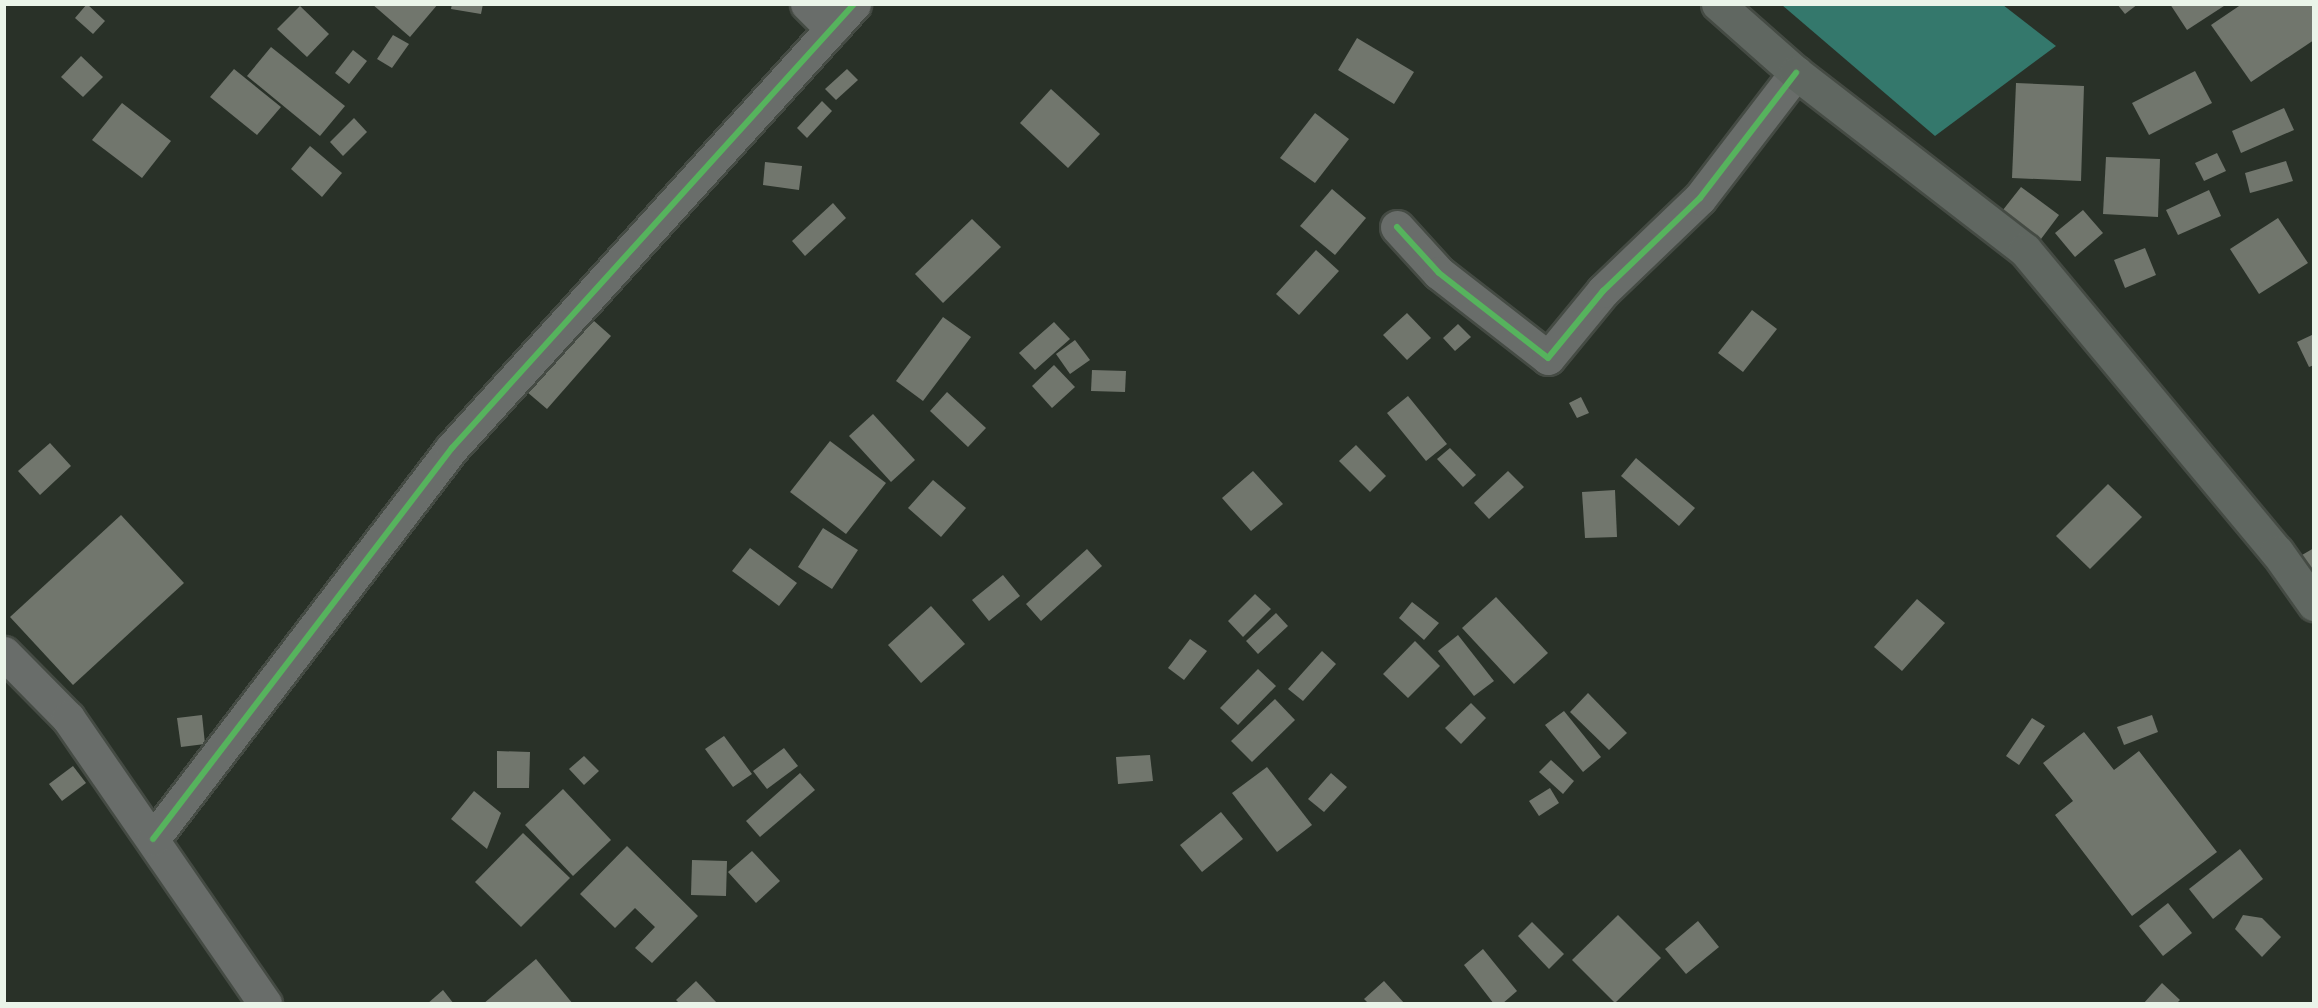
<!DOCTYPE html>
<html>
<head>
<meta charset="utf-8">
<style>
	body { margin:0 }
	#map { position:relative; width:2318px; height:1008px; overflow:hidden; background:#293128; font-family:Poppins,sans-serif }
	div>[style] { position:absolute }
	.water>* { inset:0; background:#34786c }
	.building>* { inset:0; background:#71766d }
	.roads { filter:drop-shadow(2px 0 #454b44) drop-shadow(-2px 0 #454b44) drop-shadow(0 2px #454b44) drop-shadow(0 -2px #454b44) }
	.street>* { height:33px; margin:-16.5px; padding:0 16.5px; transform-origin:16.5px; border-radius:16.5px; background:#696d6a }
	.secondary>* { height:33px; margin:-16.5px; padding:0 16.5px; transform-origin:16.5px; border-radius:16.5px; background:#606761 }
	.cycleway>* { height:6px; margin:-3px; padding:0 3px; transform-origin:3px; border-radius:3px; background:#56b35d }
	span { translate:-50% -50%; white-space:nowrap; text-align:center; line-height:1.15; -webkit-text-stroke:6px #1d2b1b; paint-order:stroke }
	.frame { position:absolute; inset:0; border:6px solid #eaf4e9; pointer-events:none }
</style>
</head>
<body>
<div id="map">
	<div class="water">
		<div style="clip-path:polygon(1782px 5px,2003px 5px,2056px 46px,1935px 136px)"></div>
	</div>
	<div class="building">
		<div style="clip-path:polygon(87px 4px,105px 21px,93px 34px,75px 18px)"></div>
		<div style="clip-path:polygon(372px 4px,438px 4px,410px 37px)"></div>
		<div style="clip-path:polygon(452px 4px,483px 4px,481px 14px,451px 9px)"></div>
		<div style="clip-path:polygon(2117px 4px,2138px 4px,2125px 14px)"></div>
		<div style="clip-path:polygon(2170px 4px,2227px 4px,2187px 30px)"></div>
		<div style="clip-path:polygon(2242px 4px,2314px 4px,2314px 40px,2251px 82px,2211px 25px)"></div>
		<div style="clip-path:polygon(300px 6px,329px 34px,307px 57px,277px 29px)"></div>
		<div style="clip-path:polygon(393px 35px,409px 44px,392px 68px,377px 59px)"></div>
		<div style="clip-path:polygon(1357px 38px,1414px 72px,1394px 104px,1338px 70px)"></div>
		<div style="clip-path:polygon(271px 47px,345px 106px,320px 136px,247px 76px)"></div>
		<div style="clip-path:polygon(353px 50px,367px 61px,349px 84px,335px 73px)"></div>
		<div style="clip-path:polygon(81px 56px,103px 77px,83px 97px,61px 77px)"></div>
		<div style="clip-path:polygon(234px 69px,281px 107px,257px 135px,210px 97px)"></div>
		<div style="clip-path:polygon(847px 69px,858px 80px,836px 100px,825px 89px)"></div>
		<div style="clip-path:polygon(2195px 71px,2212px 103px,2149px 135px,2132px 103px)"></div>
		<div style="clip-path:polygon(2016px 83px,2084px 86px,2081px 181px,2012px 178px)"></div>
		<div style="clip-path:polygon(1051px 89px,1100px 134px,1068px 168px,1020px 123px)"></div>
		<div style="clip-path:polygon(822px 101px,832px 111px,807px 138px,797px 128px)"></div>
		<div style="clip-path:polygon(122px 103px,171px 141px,142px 178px,92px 140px)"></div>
		<div style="clip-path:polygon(2284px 108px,2294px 130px,2241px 153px,2232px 131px)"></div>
		<div style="clip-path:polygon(1315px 113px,1349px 139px,1315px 183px,1280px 158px)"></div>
		<div style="clip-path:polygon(354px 118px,367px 132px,343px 156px,330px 142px)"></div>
		<div style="clip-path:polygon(310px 146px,342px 173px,322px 197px,291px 169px)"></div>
		<div style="clip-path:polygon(2217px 153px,2226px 171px,2204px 181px,2195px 163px)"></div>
		<div style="clip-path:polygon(2106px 157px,2160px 159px,2158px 217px,2103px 214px)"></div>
		<div style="clip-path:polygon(2286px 161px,2293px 181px,2250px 193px,2245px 173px)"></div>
		<div style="clip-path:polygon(765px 162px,802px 166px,799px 190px,763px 185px)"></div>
		<div style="clip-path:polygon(2021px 187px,2059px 215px,2038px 243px,1999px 215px)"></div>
		<div style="clip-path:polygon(1332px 189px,1366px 218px,1335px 255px,1300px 226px)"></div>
		<div style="clip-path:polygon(2209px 190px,2221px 216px,2178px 235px,2166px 210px)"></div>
		<div style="clip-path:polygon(833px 203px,846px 218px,805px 256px,792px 241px)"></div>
		<div style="clip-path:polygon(2083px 210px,2103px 233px,2075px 257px,2055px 233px)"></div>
		<div style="clip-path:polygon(2278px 218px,2308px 263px,2259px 294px,2230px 249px)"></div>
		<div style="clip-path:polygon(972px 219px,1001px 247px,943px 303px,915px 274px)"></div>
		<div style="clip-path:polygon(2145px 248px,2156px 275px,2125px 288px,2114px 260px)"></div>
		<div style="clip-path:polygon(1316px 250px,1339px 271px,1299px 315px,1276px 294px)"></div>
		<div style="clip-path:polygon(1752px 310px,1777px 329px,1743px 372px,1718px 353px)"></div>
		<div style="clip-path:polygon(585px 313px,611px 336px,547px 409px,520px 386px)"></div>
		<div style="clip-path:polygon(1407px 313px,1431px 338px,1407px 360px,1383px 335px)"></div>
		<div style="clip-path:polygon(943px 317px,971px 337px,923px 401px,896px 381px)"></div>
		<div style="clip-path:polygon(1054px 322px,1070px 339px,1035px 370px,1019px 353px)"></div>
		<div style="clip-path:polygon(1458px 324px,1471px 337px,1455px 351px,1443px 338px)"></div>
		<div style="clip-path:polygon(2314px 334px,2314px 365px,2309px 367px,2297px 342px)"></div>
		<div style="clip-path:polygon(1075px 340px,1090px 360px,1070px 374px,1056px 354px)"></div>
		<div style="clip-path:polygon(1054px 365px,1075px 387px,1052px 408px,1032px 386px)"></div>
		<div style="clip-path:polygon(1092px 370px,1126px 371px,1125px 392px,1091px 391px)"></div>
		<div style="clip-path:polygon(947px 392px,986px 428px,968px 447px,930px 411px)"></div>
		<div style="clip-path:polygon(1408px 396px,1447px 444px,1426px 461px,1387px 413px)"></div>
		<div style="clip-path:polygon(1581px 397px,1589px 413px,1577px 418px,1569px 403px)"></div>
		<div style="clip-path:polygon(873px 414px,915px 460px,891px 482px,849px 436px)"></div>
		<div style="clip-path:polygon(830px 441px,886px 483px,846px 534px,790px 492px)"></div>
		<div style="clip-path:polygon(50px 443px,71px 466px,40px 495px,18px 471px)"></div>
		<div style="clip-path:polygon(1356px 445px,1386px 476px,1370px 492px,1339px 461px)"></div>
		<div style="clip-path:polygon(1450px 448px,1476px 475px,1463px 487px,1437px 459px)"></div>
		<div style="clip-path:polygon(1636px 458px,1695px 508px,1679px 526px,1621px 476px)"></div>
		<div style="clip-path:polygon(1253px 471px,1283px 504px,1251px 531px,1222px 498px)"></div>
		<div style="clip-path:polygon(1508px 471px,1524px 487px,1489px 519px,1474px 503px)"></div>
		<div style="clip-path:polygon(933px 480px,966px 508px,941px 537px,908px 508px)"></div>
		<div style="clip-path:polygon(2108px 484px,2142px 517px,2090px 569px,2056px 536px)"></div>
		<div style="clip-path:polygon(1615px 490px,1617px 537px,1585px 538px,1582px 492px)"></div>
		<div style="clip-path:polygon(121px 515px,184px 583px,73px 685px,10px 617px)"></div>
		<div style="clip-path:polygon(823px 528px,858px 550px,832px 589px,798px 567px)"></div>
		<div style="clip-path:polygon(750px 548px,797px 583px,779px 606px,732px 571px)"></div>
		<div style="clip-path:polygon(2314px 548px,2314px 573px,2302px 555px)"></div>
		<div style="clip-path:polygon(1087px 549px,1102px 566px,1041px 621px,1026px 604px)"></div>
		<div style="clip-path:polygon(1003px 575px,1020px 596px,989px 621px,972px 600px)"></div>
		<div style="clip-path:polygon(1255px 594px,1271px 609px,1243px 637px,1228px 621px)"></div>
		<div style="clip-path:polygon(1496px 597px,1548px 653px,1514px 684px,1462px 628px)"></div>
		<div style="clip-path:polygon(1917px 599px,1945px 623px,1902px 671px,1874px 647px)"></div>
		<div style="clip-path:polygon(1412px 602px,1439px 623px,1424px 640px,1399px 618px)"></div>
		<div style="clip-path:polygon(931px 606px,965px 644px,921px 683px,888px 645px)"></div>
		<div style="clip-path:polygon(1276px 613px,1288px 626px,1258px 654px,1246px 641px)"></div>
		<div style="clip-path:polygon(1458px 635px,1494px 681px,1474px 696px,1438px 651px)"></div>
		<div style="clip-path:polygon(1190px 639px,1207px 651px,1184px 680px,1168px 668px)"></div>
		<div style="clip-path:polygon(1415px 641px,1440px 666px,1408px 698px,1383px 674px)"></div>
		<div style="clip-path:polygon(1322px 651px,1336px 664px,1303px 701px,1288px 689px)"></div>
		<div style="clip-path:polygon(1258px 669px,1276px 686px,1238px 725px,1220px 708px)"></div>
		<div style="clip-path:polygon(1588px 693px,1627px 733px,1609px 750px,1570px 712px)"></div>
		<div style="clip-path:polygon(1275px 699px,1295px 720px,1252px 762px,1231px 741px)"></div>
		<div style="clip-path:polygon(1471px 703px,1486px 718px,1461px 744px,1445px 728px)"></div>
		<div style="clip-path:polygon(1564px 711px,1601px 757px,1583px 772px,1545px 725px)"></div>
		<div style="clip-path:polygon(202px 715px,205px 744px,181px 747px,177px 718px)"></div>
		<div style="clip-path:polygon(2152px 715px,2158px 732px,2124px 745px,2117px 727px)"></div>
		<div style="clip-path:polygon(2032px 718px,2045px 726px,2019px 765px,2006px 756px)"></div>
		<div style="clip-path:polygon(2084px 732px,2114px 770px,2139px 751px,2217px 852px,2132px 916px,2055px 815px,2073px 801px,2043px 763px)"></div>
		<div style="clip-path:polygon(724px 736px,752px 774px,733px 787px,705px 749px)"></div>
		<div style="clip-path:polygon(784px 748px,798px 766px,767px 789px,753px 771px)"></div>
		<div style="clip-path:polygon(497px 751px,530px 752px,529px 788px,497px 788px)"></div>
		<div style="clip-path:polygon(1150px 755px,1153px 781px,1118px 784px,1116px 757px)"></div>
		<div style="clip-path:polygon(584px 756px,599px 771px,584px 785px,569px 769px)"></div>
		<div style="clip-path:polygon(1551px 760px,1574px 781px,1563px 794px,1539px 772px)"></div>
		<div style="clip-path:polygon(73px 766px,86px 783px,62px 801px,49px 784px)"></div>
		<div style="clip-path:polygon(1267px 767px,1312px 825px,1277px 852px,1232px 793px)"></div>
		<div style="clip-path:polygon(800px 773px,815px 790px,760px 837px,746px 821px)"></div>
		<div style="clip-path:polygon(1331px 773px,1347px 787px,1324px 812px,1308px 799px)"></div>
		<div style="clip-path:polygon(1550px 788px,1559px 803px,1539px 816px,1529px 801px)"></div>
		<div style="clip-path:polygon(563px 789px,611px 840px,573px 876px,525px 825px)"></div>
		<div style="clip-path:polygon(474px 791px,501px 813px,487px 849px,451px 819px)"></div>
		<div style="clip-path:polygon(1221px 812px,1243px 839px,1202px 872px,1180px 845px)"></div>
		<div style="clip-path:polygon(523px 833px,570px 878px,521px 927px,475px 882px)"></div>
		<div style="clip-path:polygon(627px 846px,698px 916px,652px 963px,635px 948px,655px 927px,635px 908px,615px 928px,580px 894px)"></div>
		<div style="clip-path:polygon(2240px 849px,2263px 879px,2213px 919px,2189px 889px)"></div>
		<div style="clip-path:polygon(752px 851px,780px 881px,756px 903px,728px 872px)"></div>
		<div style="clip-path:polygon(692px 860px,727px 861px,726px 896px,691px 895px)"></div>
		<div style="clip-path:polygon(2168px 903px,2192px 933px,2163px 956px,2139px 926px)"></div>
		<div style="clip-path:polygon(1618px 915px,1661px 958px,1615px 1003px,1572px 960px)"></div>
		<div style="clip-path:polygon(2243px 915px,2262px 918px,2281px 937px,2262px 957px,2235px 929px)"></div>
		<div style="clip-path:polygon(1698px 921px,1719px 947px,1686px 974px,1665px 949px)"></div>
		<div style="clip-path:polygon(1532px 922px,1564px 954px,1549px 969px,1518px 936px)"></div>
		<div style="clip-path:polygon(1483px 949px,1517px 991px,1502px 1004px,1494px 1004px,1464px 965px)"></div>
		<div style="clip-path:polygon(536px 959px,573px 1004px,483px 1004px)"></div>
		<div style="clip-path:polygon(696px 981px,718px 1004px,680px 1004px,676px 1000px)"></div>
		<div style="clip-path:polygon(1384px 981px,1405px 1004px,1369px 1004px,1364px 999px)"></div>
		<div style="clip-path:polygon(2162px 983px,2180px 1000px,2176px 1004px,2143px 1004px)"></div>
		<div style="clip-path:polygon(443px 990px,454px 1004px,427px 1004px)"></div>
	</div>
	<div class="roads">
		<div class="street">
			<div style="left:807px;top:4px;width:35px;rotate:45deg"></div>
			<div style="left:1397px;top:227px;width:62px;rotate:47.6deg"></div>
			<div style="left:1439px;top:273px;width:138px;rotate:37.9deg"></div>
			<div style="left:1548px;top:358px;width:87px;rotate:-50.6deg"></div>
			<div style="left:1603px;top:291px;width:134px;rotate:-43.8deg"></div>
			<div style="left:1700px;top:198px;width:158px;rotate:-52.5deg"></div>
			<div style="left:4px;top:653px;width:91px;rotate:45.4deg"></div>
			<div style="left:68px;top:718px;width:347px;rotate:55.4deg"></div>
			<div style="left:153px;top:839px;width:492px;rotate:-52.6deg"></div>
			<div style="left:452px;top:448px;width:599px;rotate:-47.84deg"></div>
		</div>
		<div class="secondary">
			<div style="left:1718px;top:4px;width:104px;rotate:41.5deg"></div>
			<div style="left:1796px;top:73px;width:289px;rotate:37.7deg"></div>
			<div style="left:2025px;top:250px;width:393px;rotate:50.2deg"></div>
			<div style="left:2277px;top:552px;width:64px;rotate:54.6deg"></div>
		</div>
	</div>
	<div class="cycleway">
		<div style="left:1397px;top:227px;width:62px;rotate:47.6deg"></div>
		<div style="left:1439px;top:273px;width:138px;rotate:37.9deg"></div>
		<div style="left:1548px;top:358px;width:87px;rotate:-50.6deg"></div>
		<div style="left:1603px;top:291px;width:134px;rotate:-43.8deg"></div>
		<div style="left:1700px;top:198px;width:158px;rotate:-52.5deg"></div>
		<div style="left:153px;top:839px;width:492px;rotate:-52.6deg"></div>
		<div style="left:452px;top:448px;width:599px;rotate:-47.84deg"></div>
	</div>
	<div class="frame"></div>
</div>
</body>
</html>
